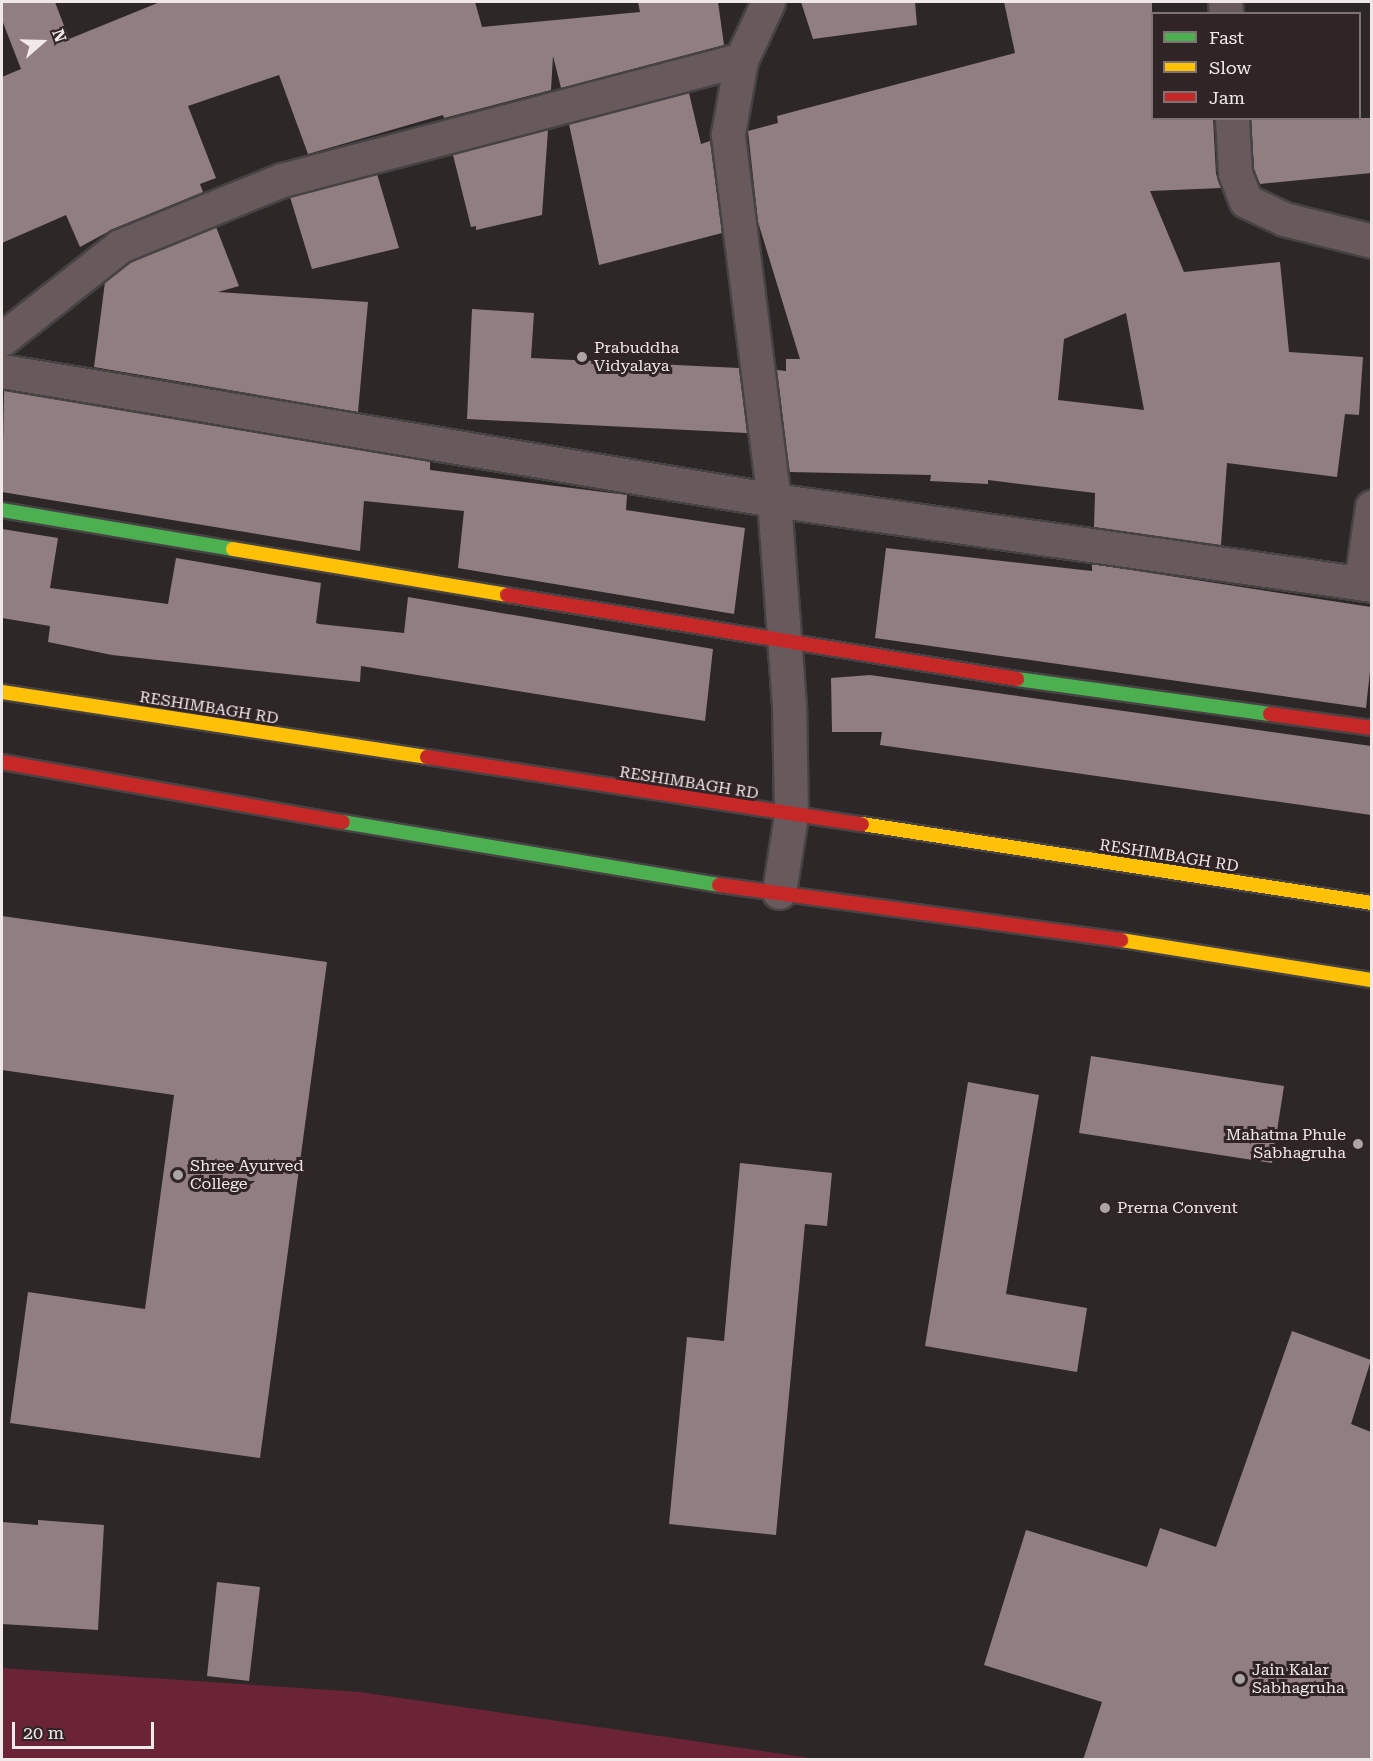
<!DOCTYPE html>
<html>
<head>
<meta charset="utf-8">
<style>
	body { margin:0 }
	#map { position:relative; width:1373px; height:1761px; overflow:hidden; background:#2d2728; font-family:"Roboto Serif",serif }
	div>[style] { position:absolute }
	.green>* { inset:0; background:#6b2436 }
	.building>* { inset:0; background:#917e81 }
	.roads { filter:drop-shadow(2px 0 #474344) drop-shadow(-2px 0 #474344) drop-shadow(0 2px #474344) drop-shadow(0 -2px #474344) }
	.street>* { height:33px; margin:-16.5px; padding:0 16.5px; transform-origin:16.5px; border-radius:16.5px; background:#685a5c }
	.fast>* { height:14px; margin:-7px; padding:0 7px; transform-origin:7px; border-radius:7px; background:#4caf50 }
	.slow>* { height:14px; margin:-7px; padding:0 7px; transform-origin:7px; border-radius:7px; background:#ffc107 }
	.jam>* { height:14px; margin:-7px; padding:0 7px; transform-origin:7px; border-radius:7px; background:#c62828 }
	.dots>* { width:16px; height:16px; translate:-50% -50%; box-sizing:border-box; border:3px solid #302426; border-radius:50% }
	span { translate:-50% -50%; white-space:nowrap; text-align:center; line-height:1.15; -webkit-text-stroke:6px #302426; paint-order:stroke }
	.poi-label { font-size:16px; color:#f0e8e9 }
	.left { translate:0 -50%; text-align:left }
	.right { translate:-100% -50%; text-align:right }
	.street-label { font-size:16px; color:#f0e8e9 }
	.frame { position:absolute; inset:0; border:3px solid #f0e8e9; pointer-events:none }
	.legend { position:absolute; left:1151px; top:12px; width:210px; height:108px; box-sizing:border-box; background:#302426; border:2px solid #7d7274; margin:0; padding:8px 10px; list-style:none; font-size:18px; color:#f0e8e9 }
	.legend li { display:flex; align-items:center; gap:12px; height:30px }
	.legend b { width:30px; border:2px solid #7d7274 }
	.north { position:absolute; left:12px; top:12px; width:60px; height:60px; -webkit-text-stroke:4px #302426; paint-order:stroke; rotate:70deg; font-size:16px; font-weight:700; line-height:24px; text-align:center; color:#f0e8e9 }
	.north::after { content:''; display:block; margin:auto; width:21px; height:27px; background:#f0e8e9; clip-path:polygon(50% 0,100% 100%,50% 72%,0 100%) }
	.scale { position:absolute; left:12px; top:1722px; width:142px; height:27px; box-sizing:border-box; border:3px solid #f0e8e9; border-top:0; padding-left:8px; font-size:18px; line-height:21px; white-space:nowrap; color:#f0e8e9; -webkit-text-stroke:4px #302426; paint-order:stroke }
</style>
</head>
<body>
<div id="map">
	<div class="green">
		<div style="clip-path:polygon(2px 1668px,360px 1692px,817px 1759px,2px 1759px)"></div>
	</div>
	<div class="building">
		<div style="clip-path:polygon(2px 2px,55px 2px,69px 39px,160px 2px,475px 2px,482px 27px,640px 12px,638px 2px,718px 2px,724px 45px,561px 88px,553px 56px,551px 90px,444px 118px,443px 115px,308px 154px,279px 75px,188px 106px,216px 178px,200px 184px,203px 192px,113px 229px,80px 247px,66px 215px,2px 243px,2px 77px,21px 69px,2px 20px)"></div>
		<div style="clip-path:polygon(801px 2px,915px 2px,917px 25px,813px 39px)"></div>
		<div style="clip-path:polygon(evenodd,1004px 2px,1152px 2px,1152px 118px,1213px 118px,1216px 174px,1221px 188px,1150px 191px,1184px 272px,1280px 262px,1289px 352px,1363px 357px,1359px 415px,1345px 414px,1337px 477px,1227px 463px,1221px 545px,1094px 527px,1095px 493px,988px 480px,988px 484px,930px 481px,931px 475px,789px 472px,777px 370px,786px 371px,786px 359px,800px 359px,758px 222px,748px 131px,778px 123px,777px 116px,1015px 53px,1004px 2px,1126px 313px,1144px 410px,1058px 400px,1064px 339px,1126px 313px)"></div>
		<div style="clip-path:polygon(689px 93px,701px 144px,710px 141px,722px 233px,599px 265px,569px 124px)"></div>
		<div style="clip-path:polygon(1251px 118px,1371px 118px,1371px 173px,1260px 184px,1254px 169px)"></div>
		<div style="clip-path:polygon(548px 130px,542px 215px,476px 230px,476px 226px,471px 227px,453px 155px)"></div>
		<div style="clip-path:polygon(377px 174px,399px 248px,312px 269px,290px 197px)"></div>
		<div style="clip-path:polygon(216px 227px,239px 286px,218px 292px,368px 302px,358px 412px,94px 367px,105px 282px,130px 262px)"></div>
		<div style="clip-path:polygon(472px 309px,534px 313px,531px 358px,739px 368px,747px 433px,467px 419px)"></div>
		<div style="clip-path:polygon(4px 391px,430px 462px,430px 470px,627px 495px,626px 510px,745px 528px,734px 614px,458px 568px,464px 511px,364px 501px,360px 551px,2px 492px)"></div>
		<div style="clip-path:polygon(2px 529px,58px 538px,50px 588px,168px 604px,176px 558px,321px 583px,316px 623px,319px 624px,404px 633px,408px 597px,713px 649px,705px 721px,361px 666px,360px 682px,112px 655px,48px 642px,50px 626px,2px 618px)"></div>
		<div style="clip-path:polygon(886px 548px,1092px 571px,1092px 564px,1371px 607px,1371px 662px,1366px 708px,875px 638px)"></div>
		<div style="clip-path:polygon(870px 675px,1371px 746px,1371px 815px,880px 745px,882px 732px,832px 732px,831px 678px)"></div>
		<div style="clip-path:polygon(2px 916px,327px 962px,260px 1458px,10px 1423px,28px 1292px,145px 1309px,174px 1095px,2px 1070px)"></div>
		<div style="clip-path:polygon(1091px 1056px,1284px 1086px,1272px 1163px,1079px 1133px)"></div>
		<div style="clip-path:polygon(968px 1082px,1039px 1095px,1006px 1294px,1087px 1308px,1077px 1372px,925px 1346px)"></div>
		<div style="clip-path:polygon(740px 1163px,832px 1173px,827px 1226px,805px 1224px,776px 1535px,669px 1524px,687px 1337px,724px 1341px)"></div>
		<div style="clip-path:polygon(1292px 1331px,1371px 1360px,1351px 1424px,1371px 1432px,1371px 1760px,1083px 1760px,1102px 1702px,984px 1665px,1026px 1530px,1147px 1567px,1160px 1528px,1216px 1547px)"></div>
		<div style="clip-path:polygon(38px 1520px,104px 1525px,98px 1630px,2px 1624px,2px 1522px,38px 1525px)"></div>
		<div style="clip-path:polygon(217px 1582px,260px 1587px,249px 1681px,207px 1676px)"></div>
	</div>
	<div class="roads">
		<div class="street">
			<div style="left:1225px;top:2px;width:12px;rotate:85deg"></div>
			<div style="left:1232px;top:118px;width:55px;rotate:86.9deg"></div>
			<div style="left:1235px;top:173px;width:30px;rotate:69deg"></div>
			<div style="left:1246px;top:201px;width:42px;rotate:25.3deg"></div>
			<div style="left:1284px;top:219px;width:91px;rotate:14deg"></div>
			<div style="left:2px;top:339px;width:150px;rotate:-38.2deg"></div>
			<div style="left:120px;top:246px;width:175px;rotate:-22.2deg"></div>
			<div style="left:282px;top:180px;width:474px;rotate:-14.7deg"></div>
			<div style="left:2px;top:371px;width:783px;rotate:9.49deg"></div>
			<div style="left:774px;top:500px;width:369px;rotate:-97.2deg"></div>
			<div style="left:728px;top:134px;width:75px;rotate:-80deg"></div>
			<div style="left:741px;top:60px;width:64px;rotate:-65deg"></div>
			<div style="left:1361px;top:583px;width:77px;rotate:-81.8deg"></div>
			<div style="left:779px;top:892px;width:78px;rotate:-81.1deg"></div>
			<div style="left:791px;top:815px;width:110px;rotate:-91deg"></div>
			<div style="left:789px;top:705px;width:206px;rotate:-94.2deg"></div>
			<div style="left:774px;top:500px;width:604px;rotate:8.09deg"></div>
		</div>
		<div class="fast">
			<div style="left:2px;top:510px;width:234px;rotate:9.6deg"></div>
			<div style="left:1017px;top:679px;width:255px;rotate:7.9deg"></div>
			<div style="left:343px;top:822px;width:381px;rotate:9.5deg"></div>
		</div>
		<div class="slow">
			<div style="left:233px;top:549px;width:278px;rotate:9.5deg"></div>
			<div style="left:2px;top:692px;width:430px;rotate:8.7deg"></div>
			<div style="left:862px;top:824px;width:516px;rotate:8.81deg"></div>
			<div style="left:1121px;top:940px;width:254px;rotate:9.1deg"></div>
		</div>
		<div class="jam">
			<div style="left:507px;top:595px;width:517px;rotate:9.35deg"></div>
			<div style="left:1270px;top:714px;width:103px;rotate:7.8deg"></div>
			<div style="left:427px;top:757px;width:440px;rotate:8.8deg"></div>
			<div style="left:2px;top:762px;width:346px;rotate:10deg"></div>
			<div style="left:719px;top:885px;width:406px;rotate:7.8deg"></div>
		</div>
	</div>
	<div class="dots">
		<div style="left:582px;top:357px;background:#aca4a5"></div>
		<div style="left:1358px;top:1144px;background:#aca4a5"></div>
		<div style="left:178px;top:1175px;background:#aca4a5"></div>
		<div style="left:1105px;top:1208px;background:#aca4a5"></div>
		<div style="left:1240px;top:1679px;background:#aca4a5"></div>
	</div>
	<div class="poi-label">
		<span class="left" style="left:594px;top:357px">Prabuddha<br>Vidyalaya</span>
		<span class="right" style="left:1346px;top:1144px">Mahatma Phule<br>Sabhagruha</span>
		<span class="left" style="left:190px;top:1175px">Shree Ayurved<br>College</span>
		<span class="left" style="left:1117px;top:1208px">Prerna Convent</span>
		<span class="left" style="left:1252px;top:1679px">Jain Kalar<br>Sabhagruha</span>
	</div>
	<div class="street-label">
		<span style="left:209px;top:708px;rotate:9deg">RESHIMBAGH RD</span>
		<span style="left:689px;top:783px;rotate:9deg">RESHIMBAGH RD</span>
		<span style="left:1169px;top:856px;rotate:9deg">RESHIMBAGH RD</span>
	</div>
	<div class="frame"></div>
	<ul class="legend">
	<li><b style="height:8px;background:#4caf50"></b>Fast</li>
	<li><b style="height:8px;background:#ffc107"></b>Slow</li>
	<li><b style="height:8px;background:#c62828"></b>Jam</li>
	</ul>
	<div class="north">N</div>
	<div class="scale">20 m</div>
</div>
</body>
</html>
